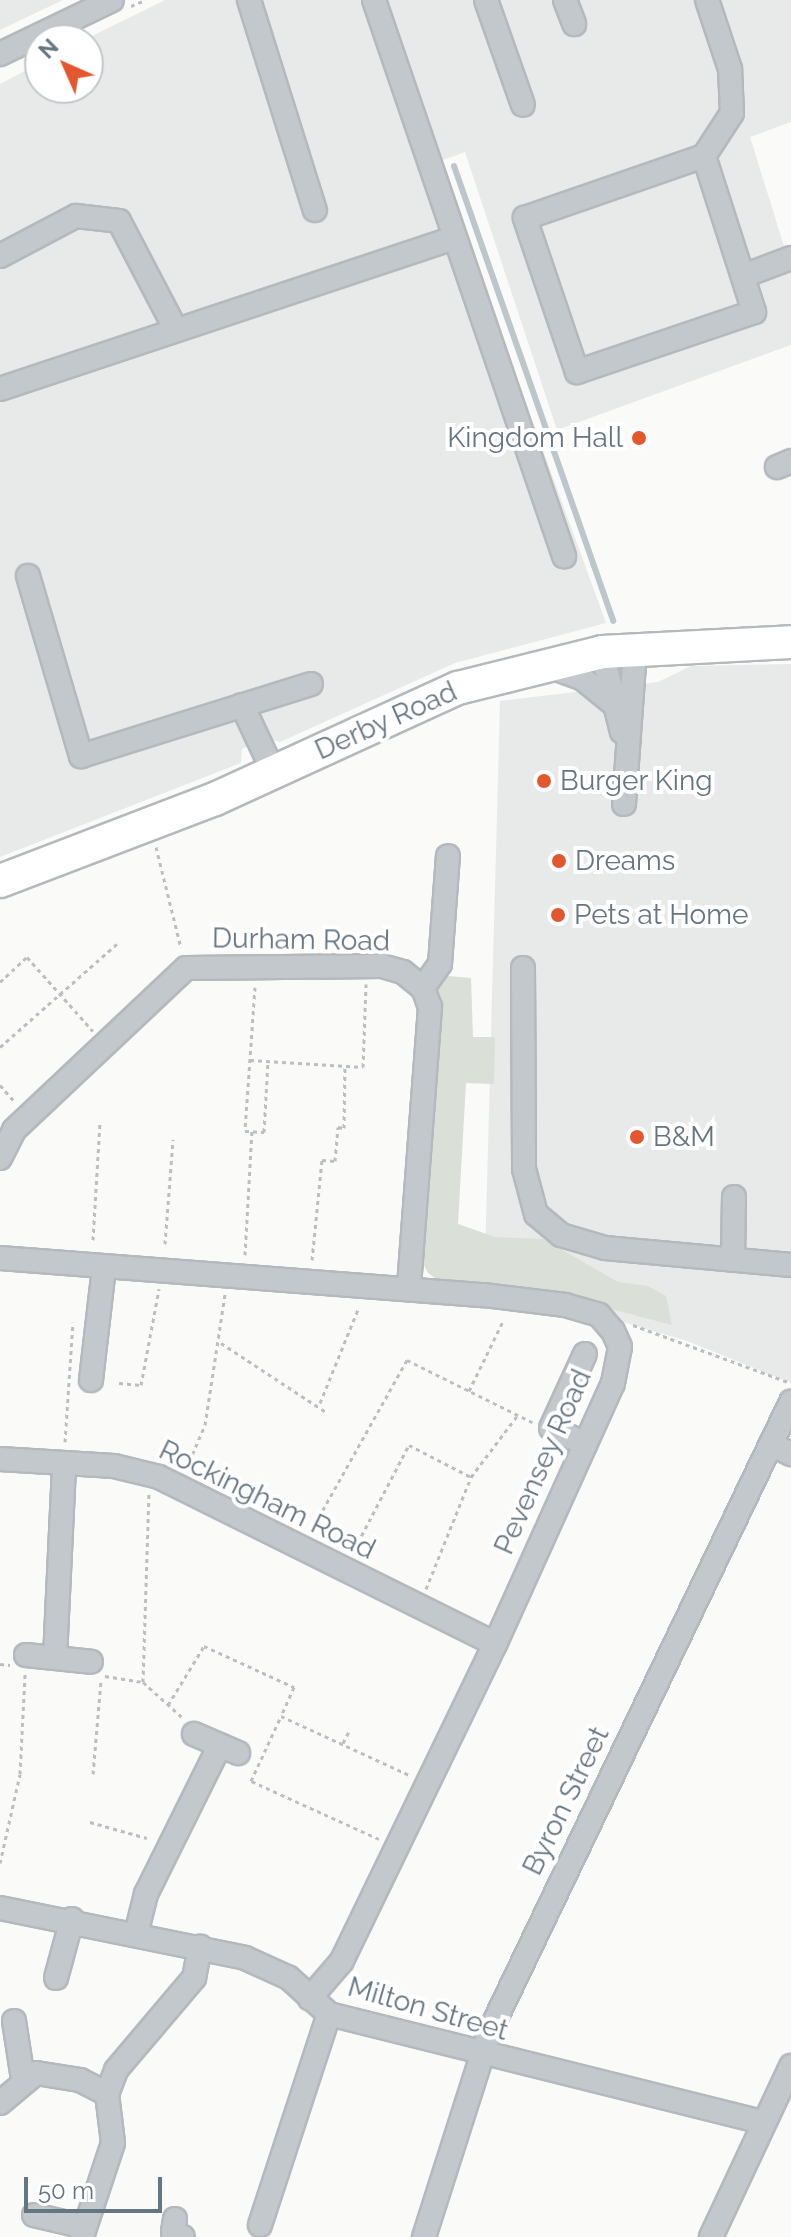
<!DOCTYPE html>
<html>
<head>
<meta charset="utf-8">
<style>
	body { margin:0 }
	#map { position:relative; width:791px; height:2237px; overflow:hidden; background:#fafaf8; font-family:Raleway,sans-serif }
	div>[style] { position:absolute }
	.built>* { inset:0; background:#e8e9e9 }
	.green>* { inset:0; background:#dadfd7 }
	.stream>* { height:6px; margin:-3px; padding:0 3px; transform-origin:3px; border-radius:3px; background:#bbc7cb }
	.path>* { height:3px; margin-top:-1.5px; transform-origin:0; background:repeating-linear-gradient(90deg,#bbbfc2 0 4px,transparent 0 8px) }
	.roads { filter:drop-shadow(2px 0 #b4b9bd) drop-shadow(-2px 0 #b4b9bd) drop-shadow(0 2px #b4b9bd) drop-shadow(0 -2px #b4b9bd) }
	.minor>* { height:22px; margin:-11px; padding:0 11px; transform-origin:11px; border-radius:11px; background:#c3c8cc }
	.highway>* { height:32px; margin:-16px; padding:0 16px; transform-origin:16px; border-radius:16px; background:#fff }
	.dots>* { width:22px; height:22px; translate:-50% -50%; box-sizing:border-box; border:4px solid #fff; border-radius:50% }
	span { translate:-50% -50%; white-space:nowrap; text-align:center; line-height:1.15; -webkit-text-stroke:8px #fff; paint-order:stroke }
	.poi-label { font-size:28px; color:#657683 }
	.right { translate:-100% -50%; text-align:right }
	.left { translate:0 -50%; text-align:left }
	.street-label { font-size:28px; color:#657683 }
	.north { position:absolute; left:24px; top:24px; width:80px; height:80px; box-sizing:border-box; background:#fff; border:2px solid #c1c8cd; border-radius:50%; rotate:315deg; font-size:22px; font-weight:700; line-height:32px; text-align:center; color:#657683 }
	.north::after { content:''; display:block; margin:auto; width:28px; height:36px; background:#e4572e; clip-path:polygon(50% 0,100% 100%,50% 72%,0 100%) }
	.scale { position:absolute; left:24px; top:2177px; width:138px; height:36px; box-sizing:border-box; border:4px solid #657683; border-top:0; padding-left:10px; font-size:24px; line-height:28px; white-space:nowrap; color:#657683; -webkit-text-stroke:6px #fff; paint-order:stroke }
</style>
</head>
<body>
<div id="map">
	<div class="built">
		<div style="clip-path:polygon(0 0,63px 0,0 30px)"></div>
		<div style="clip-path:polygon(165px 0,791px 0,791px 122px,750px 137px,784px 246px,791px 244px,791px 345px,557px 430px,465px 152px,438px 162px,606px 623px,455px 663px,280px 742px,265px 738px,242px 749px,241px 763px,0 857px,0 84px,40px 63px,40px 88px,88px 88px,84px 40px)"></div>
		<div style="clip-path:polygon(791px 664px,791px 1383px,687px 1341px,565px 1305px,484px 1295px,500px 701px,658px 682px,691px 666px)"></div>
	</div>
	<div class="green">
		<div style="clip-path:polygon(436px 975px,471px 978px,473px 1037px,495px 1037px,494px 1084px,466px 1083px,458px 1224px,495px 1237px,543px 1239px,618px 1282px,648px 1286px,666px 1296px,672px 1325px,528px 1287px,444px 1285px,428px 1273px,422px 1261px)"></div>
	</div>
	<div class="stream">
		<div style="left:454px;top:166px;width:482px;rotate:70.7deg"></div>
	</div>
	<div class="path">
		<div style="left:131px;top:6px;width:15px;rotate:-23deg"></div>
		<div style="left:156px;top:847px;width:104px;rotate:76.1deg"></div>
		<div style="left:0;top:982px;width:37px;rotate:-43deg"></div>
		<div style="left:27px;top:957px;width:99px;rotate:48.3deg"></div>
		<div style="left:255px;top:987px;width:144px;rotate:94deg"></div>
		<div style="left:245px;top:1131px;width:19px;rotate:3deg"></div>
		<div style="left:264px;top:1132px;width:71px;rotate:-86.8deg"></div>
		<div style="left:0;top:1047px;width:157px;rotate:-41.4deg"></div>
		<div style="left:250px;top:1060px;width:113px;rotate:3.5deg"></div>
		<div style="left:363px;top:1067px;width:83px;rotate:-87.9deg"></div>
		<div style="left:0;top:1085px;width:23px;rotate:49deg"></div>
		<div style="left:93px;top:1240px;width:117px;rotate:-86.6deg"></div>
		<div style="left:165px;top:1244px;width:105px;rotate:-85.6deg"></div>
		<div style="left:245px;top:1255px;width:124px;rotate:-86.8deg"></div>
		<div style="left:312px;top:1260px;width:100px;rotate:-84.3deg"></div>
		<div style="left:322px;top:1160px;width:13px;rotate:4deg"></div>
		<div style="left:335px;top:1161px;width:34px;rotate:-85deg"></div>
		<div style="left:338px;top:1127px;width:6px;rotate:9deg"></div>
		<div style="left:344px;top:1128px;width:62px;rotate:-89.1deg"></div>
		<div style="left:633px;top:1325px;width:165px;rotate:20.2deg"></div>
		<div style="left:221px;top:1343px;width:126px;rotate:33.3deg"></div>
		<div style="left:119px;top:1383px;width:22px;rotate:5deg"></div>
		<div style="left:141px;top:1385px;width:98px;rotate:-79.4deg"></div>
		<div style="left:469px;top:1391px;width:80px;rotate:-64.1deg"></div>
		<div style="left:320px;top:1403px;width:104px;rotate:-67.9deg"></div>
		<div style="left:65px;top:1442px;width:120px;rotate:-86.2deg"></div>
		<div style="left:186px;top:1469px;width:48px;rotate:-66.6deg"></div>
		<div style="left:205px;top:1425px;width:133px;rotate:-81.3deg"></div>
		<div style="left:311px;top:1531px;width:196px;rotate:-60.7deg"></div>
		<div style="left:407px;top:1360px;width:140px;rotate:26.4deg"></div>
		<div style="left:354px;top:1550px;width:119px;rotate:-62.4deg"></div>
		<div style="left:409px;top:1445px;width:70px;rotate:27.3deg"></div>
		<div style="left:426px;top:1589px;width:121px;rotate:-68.1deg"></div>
		<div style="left:471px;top:1477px;width:76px;rotate:-53deg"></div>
		<div style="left:0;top:1664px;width:10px;rotate:6deg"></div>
		<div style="left:105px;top:1676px;width:38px;rotate:9deg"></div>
		<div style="left:143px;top:1682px;width:54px;rotate:42deg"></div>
		<div style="left:143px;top:1682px;width:188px;rotate:-88.2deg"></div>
		<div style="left:168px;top:1705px;width:69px;rotate:-58.6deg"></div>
		<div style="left:204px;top:1646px;width:99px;rotate:24.5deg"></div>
		<div style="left:294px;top:1687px;width:32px;rotate:114deg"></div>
		<div style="left:343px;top:1743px;width:16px;rotate:-63deg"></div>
		<div style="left:93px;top:1774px;width:94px;rotate:-85.1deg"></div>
		<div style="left:90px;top:1822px;width:59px;rotate:15.7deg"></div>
		<div style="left:379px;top:1839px;width:141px;rotate:-155.6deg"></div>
		<div style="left:251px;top:1781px;width:72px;rotate:-65.2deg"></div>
		<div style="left:281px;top:1716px;width:141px;rotate:24.7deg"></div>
		<div style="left:0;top:1863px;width:91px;rotate:-77.3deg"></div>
		<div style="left:20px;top:1774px;width:100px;rotate:-87.1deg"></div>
	</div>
	<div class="roads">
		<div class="minor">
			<div style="left:249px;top:0;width:220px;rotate:72.6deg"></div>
			<div style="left:374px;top:0;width:588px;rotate:71.13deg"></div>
			<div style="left:486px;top:0;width:111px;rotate:70.6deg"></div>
			<div style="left:565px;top:0;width:26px;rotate:69deg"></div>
			<div style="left:0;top:54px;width:124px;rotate:-25.7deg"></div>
			<div style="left:704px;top:156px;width:164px;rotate:72.2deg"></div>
			<div style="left:754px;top:312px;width:187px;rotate:161.3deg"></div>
			<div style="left:577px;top:372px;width:163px;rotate:-108.7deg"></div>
			<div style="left:525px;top:218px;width:189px;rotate:-19.1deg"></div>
			<div style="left:704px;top:156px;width:51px;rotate:-56.9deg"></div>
			<div style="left:732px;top:113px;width:44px;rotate:-92.6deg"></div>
			<div style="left:730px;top:69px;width:73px;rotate:-108.4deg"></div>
			<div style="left:0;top:256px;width:86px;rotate:-27.8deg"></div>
			<div style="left:76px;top:216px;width:43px;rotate:6.6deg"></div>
			<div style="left:119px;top:221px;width:123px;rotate:62.4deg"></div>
			<div style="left:746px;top:275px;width:48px;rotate:-20.7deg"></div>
			<div style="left:0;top:389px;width:475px;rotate:-18.4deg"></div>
			<div style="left:777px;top:467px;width:15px;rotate:-23deg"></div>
			<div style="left:28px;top:576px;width:188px;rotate:73.6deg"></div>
			<div style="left:81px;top:756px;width:241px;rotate:-17.4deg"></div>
			<div style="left:602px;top:652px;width:82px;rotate:76deg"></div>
			<div style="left:548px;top:666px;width:37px;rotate:20deg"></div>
			<div style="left:583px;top:679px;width:40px;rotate:39deg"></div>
			<div style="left:242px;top:705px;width:75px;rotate:64.8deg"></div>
			<div style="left:624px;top:804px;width:155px;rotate:-85.9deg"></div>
			<div style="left:523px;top:968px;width:201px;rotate:89.7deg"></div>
			<div style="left:524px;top:1169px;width:47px;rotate:75.1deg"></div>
			<div style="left:536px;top:1214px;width:33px;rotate:40deg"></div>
			<div style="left:561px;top:1235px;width:46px;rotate:16.5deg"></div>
			<div style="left:605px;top:1248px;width:187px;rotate:5.2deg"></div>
			<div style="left:423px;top:988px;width:29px;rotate:-55deg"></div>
			<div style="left:440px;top:964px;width:108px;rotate:-85.8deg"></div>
			<div style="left:0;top:1158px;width:31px;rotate:-63deg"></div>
			<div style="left:14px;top:1130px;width:236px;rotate:-43.3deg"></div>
			<div style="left:186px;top:968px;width:196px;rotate:-0.6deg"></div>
			<div style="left:382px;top:966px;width:22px;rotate:16deg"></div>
			<div style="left:403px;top:972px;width:26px;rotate:39deg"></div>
			<div style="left:423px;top:988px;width:20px;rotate:70deg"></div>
			<div style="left:430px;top:1007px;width:281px;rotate:94.3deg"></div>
			<div style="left:0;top:1258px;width:485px;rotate:4.4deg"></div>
			<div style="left:484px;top:1295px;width:82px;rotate:7deg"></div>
			<div style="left:565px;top:1305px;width:35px;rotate:16deg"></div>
			<div style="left:599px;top:1315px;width:21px;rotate:49deg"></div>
			<div style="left:613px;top:1331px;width:17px;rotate:66deg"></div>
			<div style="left:620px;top:1347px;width:37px;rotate:101deg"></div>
			<div style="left:613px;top:1383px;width:286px;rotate:114.3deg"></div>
			<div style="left:495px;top:1644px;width:353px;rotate:115.8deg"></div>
			<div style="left:341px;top:1962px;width:48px;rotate:130.7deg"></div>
			<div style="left:733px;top:1260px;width:63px;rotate:-89.1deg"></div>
			<div style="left:585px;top:1354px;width:81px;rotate:114.7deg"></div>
			<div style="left:551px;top:1428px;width:38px;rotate:25deg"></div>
			<div style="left:91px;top:1380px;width:114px;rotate:-83.4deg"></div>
			<div style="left:771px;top:1444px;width:22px;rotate:27deg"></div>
			<div style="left:0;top:1459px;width:114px;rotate:3.5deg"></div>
			<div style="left:114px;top:1466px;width:46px;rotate:13.7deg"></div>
			<div style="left:159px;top:1477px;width:375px;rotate:26.4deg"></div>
			<div style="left:26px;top:1655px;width:29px;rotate:6deg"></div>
			<div style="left:55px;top:1658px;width:194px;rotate:-87.3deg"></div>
			<div style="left:55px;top:1658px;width:36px;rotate:6deg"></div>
			<div style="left:194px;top:1734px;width:48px;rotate:23.4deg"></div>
			<div style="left:0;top:1908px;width:250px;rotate:11.5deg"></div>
			<div style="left:245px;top:1958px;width:48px;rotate:24.4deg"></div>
			<div style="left:289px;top:1978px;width:54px;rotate:42deg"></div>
			<div style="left:329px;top:2014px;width:445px;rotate:14deg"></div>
			<div style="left:136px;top:1934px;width:41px;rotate:-76deg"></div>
			<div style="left:146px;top:1894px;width:166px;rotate:-63.6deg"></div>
			<div style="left:56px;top:1978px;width:61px;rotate:-74.8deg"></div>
			<div style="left:14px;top:2021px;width:59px;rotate:81.2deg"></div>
			<div style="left:107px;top:2094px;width:26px;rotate:-69deg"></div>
			<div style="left:116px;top:2070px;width:121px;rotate:-49.7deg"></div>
			<div style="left:194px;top:1978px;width:32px;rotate:-79deg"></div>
			<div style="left:0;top:2103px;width:47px;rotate:-39.8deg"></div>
			<div style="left:36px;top:2073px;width:45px;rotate:9deg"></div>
			<div style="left:80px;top:2080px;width:30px;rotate:27deg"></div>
			<div style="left:107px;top:2094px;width:49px;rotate:83deg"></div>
			<div style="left:113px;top:2143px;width:99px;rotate:108.3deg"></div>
			<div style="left:34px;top:2215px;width:52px;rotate:13.2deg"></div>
			<div style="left:175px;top:2219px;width:13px;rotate:99deg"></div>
			<div style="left:173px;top:2232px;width:11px;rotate:27deg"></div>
			<div style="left:260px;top:2225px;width:222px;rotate:-71.9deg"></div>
			<div style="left:424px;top:2237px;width:214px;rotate:-72.3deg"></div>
			<div style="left:489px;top:2033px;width:700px;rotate:-64.42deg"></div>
			<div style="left:711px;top:2237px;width:189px;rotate:-64.9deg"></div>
		</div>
		<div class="highway">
			<div style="left:0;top:881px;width:230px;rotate:-20.9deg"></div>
			<div style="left:215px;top:799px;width:267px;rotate:-24.6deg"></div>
			<div style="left:458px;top:688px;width:148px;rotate:-14deg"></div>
			<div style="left:602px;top:652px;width:189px;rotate:-3deg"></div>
		</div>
	</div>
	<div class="dots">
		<div style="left:639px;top:438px;background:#e4572e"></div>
		<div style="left:544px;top:781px;background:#e4572e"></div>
		<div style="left:559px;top:861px;background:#e4572e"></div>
		<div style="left:558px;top:915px;background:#e4572e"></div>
		<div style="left:637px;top:1137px;background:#e4572e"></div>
	</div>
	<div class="poi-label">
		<span class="right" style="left:623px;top:438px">Kingdom Hall</span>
		<span class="left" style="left:560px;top:781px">Burger King</span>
		<span class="left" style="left:575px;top:861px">Dreams</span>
		<span class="left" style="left:574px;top:915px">Pets at Home</span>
		<span class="left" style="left:653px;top:1137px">B&amp;M</span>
	</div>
	<div class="street-label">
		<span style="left:386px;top:721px;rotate:-24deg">Derby Road</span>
		<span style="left:301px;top:940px;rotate:1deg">Durham Road</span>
		<span style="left:543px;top:1462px;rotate:-66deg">Pevensey Road</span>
		<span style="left:267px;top:1500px;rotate:26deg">Rockingham Road</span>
		<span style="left:566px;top:1801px;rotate:-64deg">Byron Street</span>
		<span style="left:428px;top:2009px;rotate:16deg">Milton Street</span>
	</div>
	<div class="north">N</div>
	<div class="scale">50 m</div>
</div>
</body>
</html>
